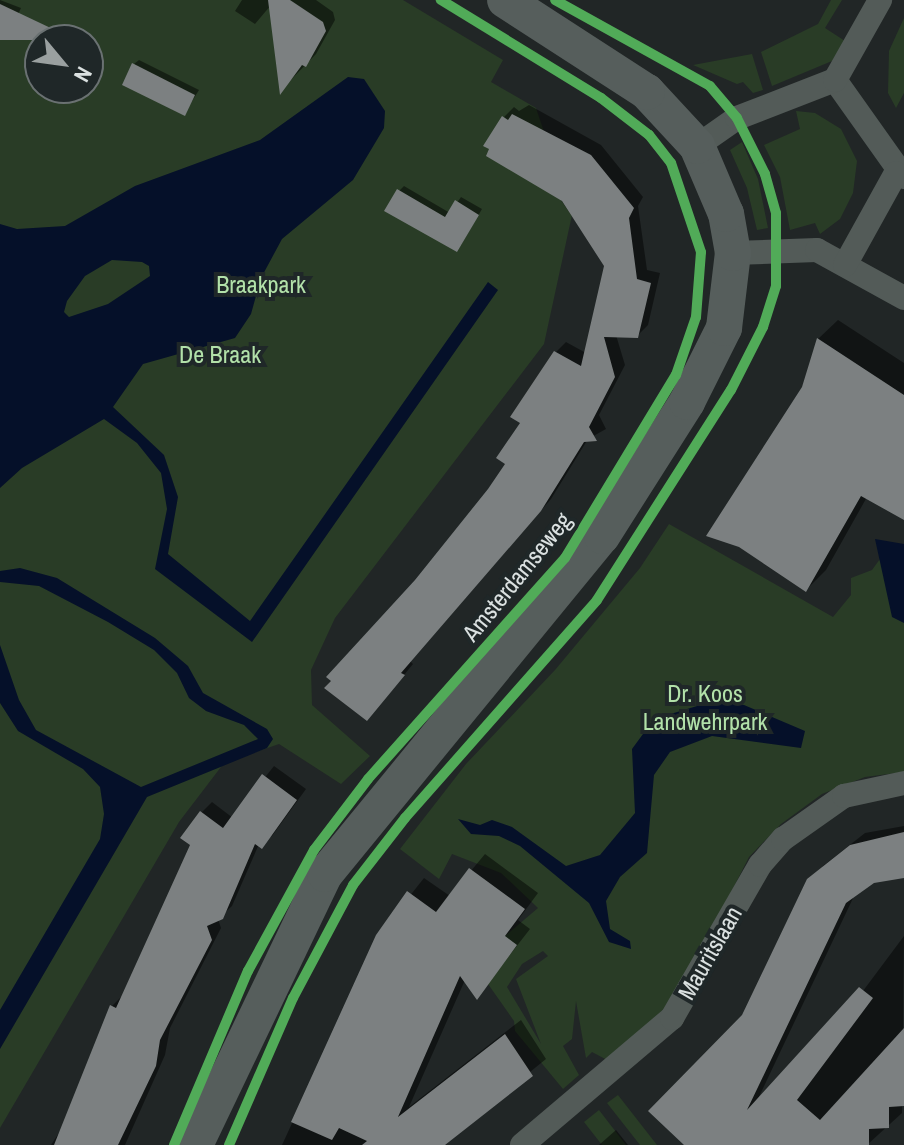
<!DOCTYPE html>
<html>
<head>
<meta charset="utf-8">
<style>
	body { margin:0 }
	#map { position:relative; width:904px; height:1145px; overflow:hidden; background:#212626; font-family:"Archivo Narrow",sans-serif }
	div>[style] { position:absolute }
	.green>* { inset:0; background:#293c26 }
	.water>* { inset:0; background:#051029 }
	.shadow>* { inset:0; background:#0007 }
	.building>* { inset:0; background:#7c8081 }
	.minor>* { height:24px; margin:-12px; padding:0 12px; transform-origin:12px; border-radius:12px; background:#535b58 }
	.secondary>* { height:36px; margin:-18px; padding:0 18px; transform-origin:18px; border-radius:18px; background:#565e5c }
	.cycleway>* { height:10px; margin:-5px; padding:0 5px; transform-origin:5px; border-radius:5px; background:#51ab58 }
	span { translate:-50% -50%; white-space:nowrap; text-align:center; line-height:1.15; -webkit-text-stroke:8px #1f2728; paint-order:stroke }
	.park-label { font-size:24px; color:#b2e1a9 }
	.street-label { font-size:24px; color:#dbe1e1 }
	.north { position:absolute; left:24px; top:24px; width:80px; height:80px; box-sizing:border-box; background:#1f2728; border:2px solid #6a7172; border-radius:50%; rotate:119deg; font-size:22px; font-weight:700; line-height:32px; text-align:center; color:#dbe1e1 }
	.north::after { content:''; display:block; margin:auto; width:28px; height:36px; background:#9aa0a0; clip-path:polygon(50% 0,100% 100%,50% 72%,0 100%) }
</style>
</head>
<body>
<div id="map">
	<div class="green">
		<div style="clip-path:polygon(evenodd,0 0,403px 0,503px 60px,491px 82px,536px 108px,572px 215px,544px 344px,335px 618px,311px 670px,312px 705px,370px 756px,341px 784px,279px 744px,224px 763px,179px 822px,0 1128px,0 0,40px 40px,88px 40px,88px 88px,40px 88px,40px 40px)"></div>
		<div style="clip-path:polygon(831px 0,842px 0,825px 28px,845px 41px,832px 61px,772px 86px,761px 52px,818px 24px)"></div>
		<div style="clip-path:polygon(904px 18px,904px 93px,896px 108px,888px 93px,889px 51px)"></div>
		<div style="clip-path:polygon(752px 54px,763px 90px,753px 93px,743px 82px,737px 84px,693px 65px)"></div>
		<div style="clip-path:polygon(796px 111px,815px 113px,841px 129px,857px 161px,853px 193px,840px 219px,820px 234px,815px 223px,790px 230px,780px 177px,764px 145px,800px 129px)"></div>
		<div style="clip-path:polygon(742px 142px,758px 179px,768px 228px,757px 230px,747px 188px,730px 150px)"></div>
		<div style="clip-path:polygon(evenodd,669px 524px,833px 617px,851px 595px,851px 578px,872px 570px,880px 559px,904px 574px,904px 772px,865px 777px,822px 794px,781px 824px,749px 857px,698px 957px,664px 1009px,609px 1061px,592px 1052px,586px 1058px,576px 1001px,572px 1039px,563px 1046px,579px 1075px,563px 1089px,515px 1031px,514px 1021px,488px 984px,505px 936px,538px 908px,501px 873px,452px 854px,439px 879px,400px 849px,466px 764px,555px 670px,640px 568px,669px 524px,543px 951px,548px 956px,516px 979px,541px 1044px,507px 987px,522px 964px,543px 951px)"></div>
		<div style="clip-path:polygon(618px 1095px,657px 1145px,640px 1145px,607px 1103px)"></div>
		<div style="clip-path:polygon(599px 1110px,626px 1145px,602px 1145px,584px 1122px)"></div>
	</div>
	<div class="water">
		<div style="clip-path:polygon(evenodd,348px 77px,364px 79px,385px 111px,384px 128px,353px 180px,282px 239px,261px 278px,251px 314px,235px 338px,143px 364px,113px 407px,164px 455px,178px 497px,168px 554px,250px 621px,488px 282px,498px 290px,252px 642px,155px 569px,167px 509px,161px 473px,137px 443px,104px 419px,22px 468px,0 488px,0 224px,17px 229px,65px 226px,135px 186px,260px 140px,348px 77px,112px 260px,142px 262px,149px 266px,150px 276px,108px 304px,69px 317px,64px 312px,67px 301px,85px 276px,112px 260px)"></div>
		<div style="clip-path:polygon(875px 539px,904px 544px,904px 623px,892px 617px)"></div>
		<div style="clip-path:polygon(20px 568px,57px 578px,155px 638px,188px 666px,203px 693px,267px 729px,273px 739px,267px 748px,147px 797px,0 1049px,0 1010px,100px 839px,104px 814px,100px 787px,83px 769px,18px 731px,0 703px,0 645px,19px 700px,36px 730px,141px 787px,258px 739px,244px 725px,206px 711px,189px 698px,177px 673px,154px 650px,108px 622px,39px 586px,0 582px,0 571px)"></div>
		<div style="clip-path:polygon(717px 700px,744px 705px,805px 731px,801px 748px,712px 736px,670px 752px,654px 775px,647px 853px,620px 877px,606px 901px,610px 929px,630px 941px,631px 949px,609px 942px,589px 903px,520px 846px,499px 836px,471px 834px,458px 819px,480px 825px,492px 820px,512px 827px,566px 866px,600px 855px,635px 813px,632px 749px,654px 719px)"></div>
	</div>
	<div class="shadow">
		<div style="clip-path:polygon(0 0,21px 8px,9px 34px,0 36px)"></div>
		<div style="clip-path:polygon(242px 0,316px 0,333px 12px,335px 20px,316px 54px,281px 90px,271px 5px,255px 24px,235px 11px)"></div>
		<div style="clip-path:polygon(139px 60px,199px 90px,184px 114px,134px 64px)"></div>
		<div style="clip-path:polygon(529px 105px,601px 145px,643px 197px,638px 206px,647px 270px,660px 273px,648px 325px,637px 336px,616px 335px,625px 365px,599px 415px,606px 429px,588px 439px,551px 499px,410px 661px,413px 664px,377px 708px,417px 581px,508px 464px,556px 352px,566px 342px,586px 353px,606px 266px,504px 117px,514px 107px,519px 111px)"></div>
		<div style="clip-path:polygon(404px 186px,450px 213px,461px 197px,482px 209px,461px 245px,399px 191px)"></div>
		<div style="clip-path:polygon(838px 320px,904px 363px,904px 518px,867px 497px,826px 570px,806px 590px,804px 388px,818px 339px)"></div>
		<div style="clip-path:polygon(274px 766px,306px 789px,272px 836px,259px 844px,232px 906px,218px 919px,221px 928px,170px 1028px,165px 1055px,125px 1145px,51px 1145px,66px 1122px,112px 1006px,122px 996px,192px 845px,202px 812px,212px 802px,233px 818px)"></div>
		<div style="clip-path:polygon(904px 826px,904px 876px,874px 881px,855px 894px,757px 1101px,860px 995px,904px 936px,902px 1113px,867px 1145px,692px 1145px,743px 1016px,823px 866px,865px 833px)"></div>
		<div style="clip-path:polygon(485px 854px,538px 893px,518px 920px,530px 929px,477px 997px,465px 980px,409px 1107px,521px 1020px,546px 1059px,440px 1145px,282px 1145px,378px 936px,424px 878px,450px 896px)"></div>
		<div style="clip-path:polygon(616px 1130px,628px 1145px,599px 1145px)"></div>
	</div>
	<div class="building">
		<div style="clip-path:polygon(268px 0,290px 0,323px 22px,326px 31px,306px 67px,302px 65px,280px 95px)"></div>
		<div style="clip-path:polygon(0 4px,76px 40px,0 40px)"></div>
		<div style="clip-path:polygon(132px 63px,195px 95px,185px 116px,122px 85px)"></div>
		<div style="clip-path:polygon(512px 114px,591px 155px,634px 208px,629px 218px,637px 279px,651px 283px,638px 338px,604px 337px,615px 377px,589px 427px,597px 441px,584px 442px,541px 511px,401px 673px,405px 675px,367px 721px,324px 688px,331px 681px,326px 677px,415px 580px,488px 489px,505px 464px,496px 458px,520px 423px,510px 417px,554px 351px,581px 366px,604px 266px,562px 201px,486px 156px,489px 149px,483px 146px,502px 116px,508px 120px)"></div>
		<div style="clip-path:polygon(397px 189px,445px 217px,455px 200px,479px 215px,457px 252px,384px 211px)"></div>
		<div style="clip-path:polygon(817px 338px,904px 395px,904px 520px,861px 496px,806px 592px,739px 547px,706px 536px,802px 387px)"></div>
		<div style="clip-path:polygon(262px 774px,297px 800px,262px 849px,255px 844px,223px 919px,207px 926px,212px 940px,160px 1040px,156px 1066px,118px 1145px,54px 1145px,110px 1005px,116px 1008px,190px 845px,180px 838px,200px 811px,223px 828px)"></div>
		<div style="clip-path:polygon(904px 832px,904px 878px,874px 883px,846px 903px,747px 1110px,859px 987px,873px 998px,797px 1100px,820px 1120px,904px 1028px,904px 1106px,889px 1107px,889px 1128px,869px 1129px,869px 1145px,684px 1145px,648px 1111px,742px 1015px,807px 879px,850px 845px)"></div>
		<div style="clip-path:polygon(469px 868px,525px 909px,505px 936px,517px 945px,477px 1000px,460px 976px,398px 1117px,505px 1034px,533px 1076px,445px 1145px,362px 1145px,367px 1141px,339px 1128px,332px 1140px,291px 1122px,376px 935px,407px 891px,436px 912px)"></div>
	</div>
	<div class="minor">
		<div style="left:835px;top:80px;width:119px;rotate:54.6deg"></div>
		<div style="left:697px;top:146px;width:49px;rotate:-35deg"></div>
		<div style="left:737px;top:118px;width:105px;rotate:-21.2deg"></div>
		<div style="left:835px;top:80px;width:92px;rotate:-60.6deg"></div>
		<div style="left:733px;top:253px;width:84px;rotate:-2deg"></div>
		<div style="left:817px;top:250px;width:99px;rotate:28.9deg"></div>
		<div style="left:845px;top:265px;width:105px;rotate:-61deg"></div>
		<div style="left:522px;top:1145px;width:197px;rotate:-40.3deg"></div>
		<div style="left:672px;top:1018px;width:177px;rotate:-60.1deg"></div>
		<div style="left:760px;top:865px;width:35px;rotate:-49deg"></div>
		<div style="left:783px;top:839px;width:75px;rotate:-35.2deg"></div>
		<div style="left:844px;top:796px;width:61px;rotate:-12.2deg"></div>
	</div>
	<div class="secondary">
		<div style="left:195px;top:1145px;width:301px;rotate:-64.4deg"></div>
		<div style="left:325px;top:874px;width:437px;rotate:-50.7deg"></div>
		<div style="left:602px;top:536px;width:159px;rotate:-57.6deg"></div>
		<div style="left:687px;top:402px;width:83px;rotate:-63.4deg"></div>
		<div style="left:724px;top:328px;width:76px;rotate:-83.2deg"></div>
		<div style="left:733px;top:253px;width:40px;rotate:-100deg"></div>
		<div style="left:726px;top:214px;width:74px;rotate:-113.1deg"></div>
		<div style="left:697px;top:146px;width:74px;rotate:-132.8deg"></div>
		<div style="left:647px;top:92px;width:169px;rotate:-147.1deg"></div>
	</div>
	<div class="cycleway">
		<div style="left:174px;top:1145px;width:189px;rotate:-67deg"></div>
		<div style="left:248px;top:971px;width:138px;rotate:-61.4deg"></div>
		<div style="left:314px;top:850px;width:89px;rotate:-52.7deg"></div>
		<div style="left:368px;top:779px;width:296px;rotate:-48.3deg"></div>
		<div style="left:565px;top:558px;width:214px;rotate:-58.8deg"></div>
		<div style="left:676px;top:375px;width:61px;rotate:-71deg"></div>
		<div style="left:696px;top:317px;width:65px;rotate:-85.6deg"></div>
		<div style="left:701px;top:252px;width:94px;rotate:-108.6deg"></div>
		<div style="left:671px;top:163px;width:36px;rotate:-128deg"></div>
		<div style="left:649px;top:135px;width:61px;rotate:-142.4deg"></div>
		<div style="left:601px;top:98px;width:188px;rotate:-148.5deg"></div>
		<div style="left:229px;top:1145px;width:160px;rotate:-66.5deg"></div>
		<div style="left:293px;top:998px;width:128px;rotate:-62deg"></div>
		<div style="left:353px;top:885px;width:85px;rotate:-52.2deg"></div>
		<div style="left:405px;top:818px;width:290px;rotate:-48.6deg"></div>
		<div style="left:597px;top:600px;width:249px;rotate:-57.5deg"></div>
		<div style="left:731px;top:390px;width:71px;rotate:-63.1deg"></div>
		<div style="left:763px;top:327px;width:43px;rotate:-72.4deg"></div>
		<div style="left:776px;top:286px;width:73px;rotate:-90deg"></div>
		<div style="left:776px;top:213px;width:41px;rotate:-105.8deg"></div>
		<div style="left:765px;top:174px;width:63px;rotate:-116.6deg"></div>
		<div style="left:737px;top:118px;width:42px;rotate:-130.2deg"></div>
		<div style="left:710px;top:86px;width:177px;rotate:-151deg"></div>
	</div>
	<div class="park-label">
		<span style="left:261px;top:285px">Braakpark</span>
		<span style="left:220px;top:355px">De Braak</span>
		<span style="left:705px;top:708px">Dr. Koos<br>Landwehrpark</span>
	</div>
	<div class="street-label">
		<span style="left:517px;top:577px;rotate:-51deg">Amsterdamseweg</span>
		<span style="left:710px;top:953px;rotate:-60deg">Mauritslaan</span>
	</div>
	<div class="north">N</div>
</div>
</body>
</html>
